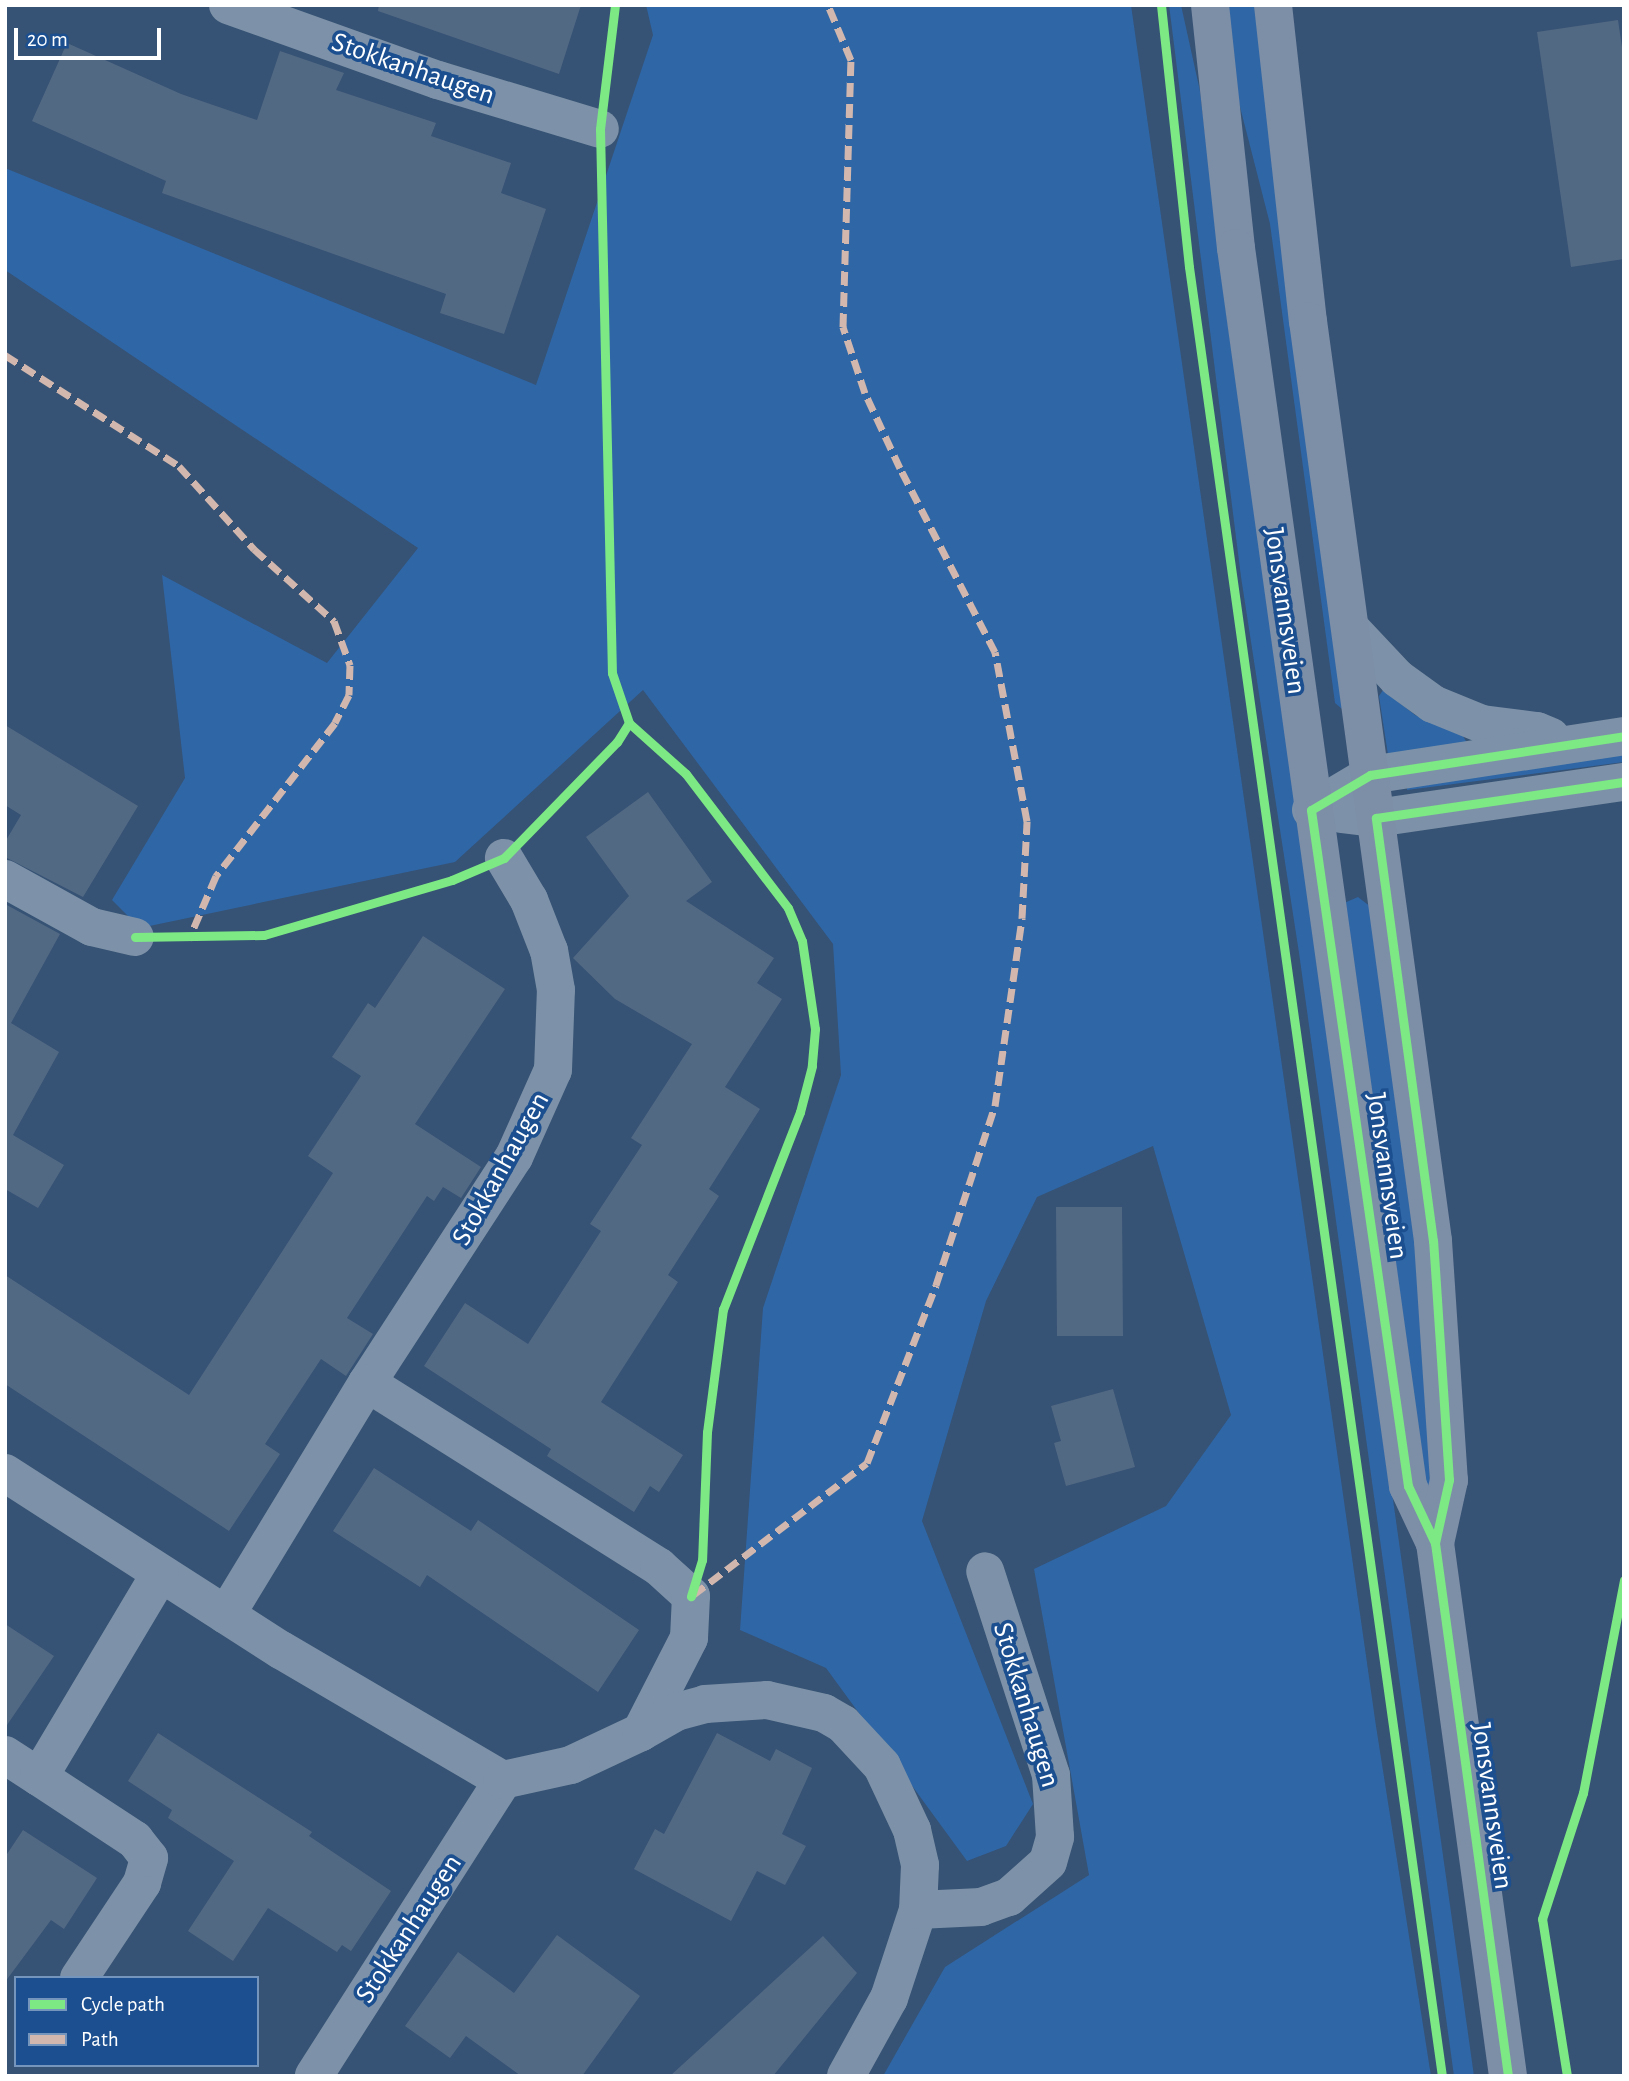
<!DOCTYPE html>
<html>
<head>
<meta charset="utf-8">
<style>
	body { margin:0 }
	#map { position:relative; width:1629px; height:2081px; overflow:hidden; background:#365274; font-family:"Alegreya Sans",sans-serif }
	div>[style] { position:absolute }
	.green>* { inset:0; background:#2f66a5 }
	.building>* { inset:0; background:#526984 }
	.minor>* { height:38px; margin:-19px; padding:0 19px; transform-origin:19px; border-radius:19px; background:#7d92a8 }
	.major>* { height:38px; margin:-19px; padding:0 19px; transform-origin:19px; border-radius:19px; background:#7d8ea7 }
	.quiet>* { height:7px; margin-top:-3.5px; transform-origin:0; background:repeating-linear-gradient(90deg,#d1b7ad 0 14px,transparent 0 21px) }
	.cycleway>* { height:9px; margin:-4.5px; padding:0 4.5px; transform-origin:4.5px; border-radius:4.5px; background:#7ce984 }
	span { translate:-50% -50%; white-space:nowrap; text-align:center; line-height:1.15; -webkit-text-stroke:7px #1b4f8f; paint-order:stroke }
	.street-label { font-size:28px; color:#fff }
	.frame { position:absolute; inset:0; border:7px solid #fff; pointer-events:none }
	.legend { position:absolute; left:14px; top:1976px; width:245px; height:91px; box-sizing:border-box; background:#1b4f8f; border:2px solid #7695bc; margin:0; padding:9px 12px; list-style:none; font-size:21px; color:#fff }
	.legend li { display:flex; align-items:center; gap:14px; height:35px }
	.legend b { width:35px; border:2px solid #7695bc }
	.scale { position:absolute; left:14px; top:28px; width:147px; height:32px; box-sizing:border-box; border:4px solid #fff; border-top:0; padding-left:9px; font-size:21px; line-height:24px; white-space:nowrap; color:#fff; -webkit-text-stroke:5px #1b4f8f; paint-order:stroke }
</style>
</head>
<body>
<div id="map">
	<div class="green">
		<div style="clip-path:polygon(646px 5px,1131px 5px,1376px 1726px,1431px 2076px,883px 2076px,945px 1967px,1089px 1875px,1034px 1569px,1166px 1506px,1231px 1415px,1153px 1146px,1037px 1197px,986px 1301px,922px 1521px,1033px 1804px,1006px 1846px,967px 1861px,826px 1668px,740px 1630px,763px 1308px,841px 1075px,833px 944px,643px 690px,455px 862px,140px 928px,112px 900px,185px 778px,162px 575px,327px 663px,418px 548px,5px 270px,5px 168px,536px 385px,653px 35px)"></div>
		<div style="clip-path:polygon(1169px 5px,1181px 5px,1200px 91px,1227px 318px,1474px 2076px,1454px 2076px,1299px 953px,1241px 577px)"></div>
		<div style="clip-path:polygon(1223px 5px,1254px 5px,1260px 27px,1342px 709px,1335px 703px,1270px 224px,1227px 56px)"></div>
		<div style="clip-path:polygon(1383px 690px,1415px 715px,1463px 736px,1467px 743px,1388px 755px,1379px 696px)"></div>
		<div style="clip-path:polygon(1624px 752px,1624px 762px,1407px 790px,1407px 786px)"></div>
		<div style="clip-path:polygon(1358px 897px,1371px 907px,1422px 1275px,1430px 1486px,1426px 1487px,1344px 903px)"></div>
	</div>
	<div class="building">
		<div style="clip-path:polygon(379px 5px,581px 5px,559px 74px,378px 11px)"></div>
		<div style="clip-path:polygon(1618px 20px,1624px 61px,1624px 259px,1571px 267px,1537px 32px)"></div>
		<div style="clip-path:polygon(67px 43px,181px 94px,257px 120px,280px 51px,344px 73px,336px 90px,436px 123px,431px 136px,511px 163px,501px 193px,546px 209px,504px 334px,440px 313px,446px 294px,162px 193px,166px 181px,32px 121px)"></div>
		<div style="clip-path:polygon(5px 725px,138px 806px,83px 897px,5px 857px,5px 842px,21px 815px,5px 805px)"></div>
		<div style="clip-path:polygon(648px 792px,712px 882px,686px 901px,774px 958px,757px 983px,782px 999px,725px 1087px,760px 1109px,709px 1189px,719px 1196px,668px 1275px,678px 1282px,601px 1402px,683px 1455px,659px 1492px,650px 1486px,634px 1512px,547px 1456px,551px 1449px,424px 1366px,465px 1303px,528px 1344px,601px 1231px,590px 1224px,642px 1145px,631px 1138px,692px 1044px,615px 999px,573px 958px,629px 896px,586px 837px)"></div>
		<div style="clip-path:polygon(5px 904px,60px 934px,11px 1023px,59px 1052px,13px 1135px,64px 1165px,38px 1208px,5px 1189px)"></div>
		<div style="clip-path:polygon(423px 936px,505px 989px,415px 1124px,481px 1167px,461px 1198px,443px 1187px,434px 1201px,427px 1196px,347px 1318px,373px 1334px,346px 1376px,321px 1359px,265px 1444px,280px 1454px,229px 1531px,5px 1384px,5px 1275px,189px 1395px,333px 1173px,308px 1156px,361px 1076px,332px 1057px,368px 1003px,375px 1008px)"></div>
		<div style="clip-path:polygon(1056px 1207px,1122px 1207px,1123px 1336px,1057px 1336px)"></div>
		<div style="clip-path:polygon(1113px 1389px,1135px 1467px,1066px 1486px,1054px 1443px,1061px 1441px,1051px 1406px)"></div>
		<div style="clip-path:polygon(374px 1468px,471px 1531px,478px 1520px,639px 1630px,598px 1692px,427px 1575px,420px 1587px,333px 1531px)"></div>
		<div style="clip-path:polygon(5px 1624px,54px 1656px,5px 1728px)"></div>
		<div style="clip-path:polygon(158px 1733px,312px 1832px,309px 1836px,391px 1891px,351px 1951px,342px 1945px,337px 1952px,268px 1908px,233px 1961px,188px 1931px,234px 1861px,168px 1818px,172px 1810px,128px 1781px)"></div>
		<div style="clip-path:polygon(717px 1733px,770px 1761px,776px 1749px,812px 1768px,782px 1834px,806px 1846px,785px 1885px,757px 1871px,731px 1921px,634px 1869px,655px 1829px,664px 1834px)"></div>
		<div style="clip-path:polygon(23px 1830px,97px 1878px,64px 1929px,51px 1920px,5px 1982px,5px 1857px)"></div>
		<div style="clip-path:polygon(557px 1935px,640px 1996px,582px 2076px,521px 2076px,466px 2036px,450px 2058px,405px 2026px,458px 1952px,514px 1993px)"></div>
		<div style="clip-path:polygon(823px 1936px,857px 1973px,773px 2076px,670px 2076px)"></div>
	</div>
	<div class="minor">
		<div style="left:228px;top:5px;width:223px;rotate:19.7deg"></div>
		<div style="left:438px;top:80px;width:169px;rotate:16.8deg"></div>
		<div style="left:1352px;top:630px;width:66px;rotate:46.8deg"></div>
		<div style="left:1397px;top:678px;width:44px;rotate:35.8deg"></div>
		<div style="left:1433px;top:704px;width:53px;rotate:22.2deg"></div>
		<div style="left:1482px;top:724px;width:55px;rotate:7.3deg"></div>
		<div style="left:1537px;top:731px;width:15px;rotate:23deg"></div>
		<div style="left:1311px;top:810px;width:69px;rotate:-30.7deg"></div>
		<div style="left:1370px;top:775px;width:257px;rotate:-8.7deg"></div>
		<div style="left:1341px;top:814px;width:35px;rotate:7deg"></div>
		<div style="left:1376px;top:818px;width:251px;rotate:-8.3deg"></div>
		<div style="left:5px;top:879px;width:99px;rotate:28.9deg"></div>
		<div style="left:92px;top:927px;width:44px;rotate:13.1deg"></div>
		<div style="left:367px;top:1383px;width:270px;rotate:-57deg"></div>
		<div style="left:514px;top:1157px;width:95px;rotate:-65.9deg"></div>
		<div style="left:553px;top:1070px;width:80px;rotate:-87.9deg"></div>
		<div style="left:556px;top:990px;width:40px;rotate:-100deg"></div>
		<div style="left:549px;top:951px;width:55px;rotate:-111.4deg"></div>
		<div style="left:529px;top:900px;width:49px;rotate:-120.8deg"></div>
		<div style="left:5px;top:1473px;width:328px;rotate:32.7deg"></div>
		<div style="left:281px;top:1650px;width:257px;rotate:30.4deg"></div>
		<div style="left:503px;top:1780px;width:351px;rotate:122.6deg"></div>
		<div style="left:226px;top:1615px;width:271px;rotate:-58.7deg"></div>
		<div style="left:367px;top:1383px;width:345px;rotate:32.2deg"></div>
		<div style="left:659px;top:1567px;width:43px;rotate:42.2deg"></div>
		<div style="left:691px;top:1596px;width:42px;rotate:92.7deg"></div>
		<div style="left:689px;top:1638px;width:106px;rotate:117.1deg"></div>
		<div style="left:641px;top:1732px;width:77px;rotate:154.8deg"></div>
		<div style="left:571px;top:1765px;width:70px;rotate:167.6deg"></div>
		<div style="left:641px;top:1732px;width:40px;rotate:-29.7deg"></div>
		<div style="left:676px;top:1712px;width:30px;rotate:-15deg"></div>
		<div style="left:705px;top:1704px;width:62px;rotate:-3.7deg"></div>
		<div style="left:767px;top:1700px;width:58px;rotate:12.8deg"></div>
		<div style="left:824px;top:1713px;width:22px;rotate:30deg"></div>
		<div style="left:843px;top:1724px;width:57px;rotate:47.1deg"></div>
		<div style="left:882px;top:1766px;width:71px;rotate:64.9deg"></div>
		<div style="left:912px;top:1830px;width:36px;rotate:77deg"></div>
		<div style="left:920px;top:1865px;width:45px;rotate:92.5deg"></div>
		<div style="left:918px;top:1910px;width:93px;rotate:108.2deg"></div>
		<div style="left:889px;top:1998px;width:89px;rotate:118.9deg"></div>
		<div style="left:5px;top:1755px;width:40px;rotate:32.9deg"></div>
		<div style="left:918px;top:1910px;width:63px;rotate:-2.7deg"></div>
		<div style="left:981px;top:1907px;width:30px;rotate:-20deg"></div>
		<div style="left:1009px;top:1897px;width:52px;rotate:-41.9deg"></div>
		<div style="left:1048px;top:1862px;width:26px;rotate:-74deg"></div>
		<div style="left:1055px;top:1837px;width:62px;rotate:-93.7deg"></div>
		<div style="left:1051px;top:1775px;width:214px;rotate:-107.9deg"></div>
		<div style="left:79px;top:1978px;width:114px;rotate:-56.4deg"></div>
		<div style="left:142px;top:1883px;width:26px;rotate:-74deg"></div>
		<div style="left:149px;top:1858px;width:23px;rotate:-128deg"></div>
		<div style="left:135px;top:1840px;width:115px;rotate:-146.7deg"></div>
		<div style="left:39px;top:1777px;width:236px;rotate:-59.2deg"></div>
	</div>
	<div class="major">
		<div style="left:1210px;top:5px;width:244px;rotate:83.9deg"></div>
		<div style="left:1236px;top:248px;width:1250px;rotate:82.09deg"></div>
		<div style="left:1408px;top:1486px;width:63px;rotate:64.7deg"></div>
		<div style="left:1435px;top:1543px;width:538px;rotate:82.2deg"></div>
		<div style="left:1273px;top:5px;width:318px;rotate:83.7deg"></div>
		<div style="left:1308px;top:321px;width:928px;rotate:82.26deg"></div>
		<div style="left:1433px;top:1241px;width:240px;rotate:86.2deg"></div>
		<div style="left:1449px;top:1480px;width:65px;rotate:102.5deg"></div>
	</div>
	<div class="quiet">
		<div style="left:5px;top:355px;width:206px;rotate:32.5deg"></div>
		<div style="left:179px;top:466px;width:112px;rotate:47.9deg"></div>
		<div style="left:254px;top:549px;width:108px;rotate:42deg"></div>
		<div style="left:334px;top:621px;width:47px;rotate:70deg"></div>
		<div style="left:350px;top:665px;width:30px;rotate:92deg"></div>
		<div style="left:349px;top:695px;width:31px;rotate:117deg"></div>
		<div style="left:335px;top:723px;width:194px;rotate:127.9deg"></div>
		<div style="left:216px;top:876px;width:69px;rotate:113.2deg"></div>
		<div style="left:693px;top:1595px;width:218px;rotate:-37.2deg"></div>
		<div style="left:867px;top:1463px;width:191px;rotate:-68.8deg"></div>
		<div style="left:936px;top:1285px;width:188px;rotate:-71.8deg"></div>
		<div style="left:995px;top:1106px;width:190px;rotate:-81.8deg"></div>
		<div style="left:1022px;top:918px;width:97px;rotate:-87deg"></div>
		<div style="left:1027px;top:821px;width:172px;rotate:-100.7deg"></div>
		<div style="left:995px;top:652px;width:207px;rotate:-117.3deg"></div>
		<div style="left:900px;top:468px;width:83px;rotate:-115deg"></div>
		<div style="left:865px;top:393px;width:70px;rotate:-108.4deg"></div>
		<div style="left:843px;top:327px;width:267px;rotate:-88.3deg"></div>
		<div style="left:851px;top:60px;width:60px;rotate:-112.7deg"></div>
	</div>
	<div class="cycleway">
		<div style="left:615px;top:5px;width:125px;rotate:96.9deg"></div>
		<div style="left:600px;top:129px;width:544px;rotate:88.74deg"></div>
		<div style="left:612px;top:673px;width:53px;rotate:71.2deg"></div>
		<div style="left:629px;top:723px;width:76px;rotate:41.8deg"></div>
		<div style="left:686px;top:774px;width:168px;rotate:52.7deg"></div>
		<div style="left:788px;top:908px;width:36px;rotate:67deg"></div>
		<div style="left:802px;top:941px;width:89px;rotate:81.6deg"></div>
		<div style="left:815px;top:1029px;width:37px;rotate:95deg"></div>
		<div style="left:812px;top:1066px;width:48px;rotate:104.6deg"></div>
		<div style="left:800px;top:1112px;width:212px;rotate:111.3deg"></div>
		<div style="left:723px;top:1309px;width:124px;rotate:97.4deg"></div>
		<div style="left:707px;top:1432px;width:128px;rotate:92.2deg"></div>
		<div style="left:702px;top:1560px;width:38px;rotate:107deg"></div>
		<div style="left:1161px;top:5px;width:263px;rotate:83.9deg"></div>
		<div style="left:1189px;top:267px;width:1827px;rotate:82.04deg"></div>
		<div style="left:135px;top:937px;width:129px;rotate:-0.9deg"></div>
		<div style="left:264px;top:935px;width:196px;rotate:-16.3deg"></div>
		<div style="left:452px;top:880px;width:56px;rotate:-22.9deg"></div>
		<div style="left:504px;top:858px;width:162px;rotate:-45.8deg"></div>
		<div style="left:617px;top:742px;width:22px;rotate:-58deg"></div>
		<div style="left:1435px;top:1543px;width:65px;rotate:-77.5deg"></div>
		<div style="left:1449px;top:1480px;width:240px;rotate:-93.8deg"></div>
		<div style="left:1433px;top:1241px;width:427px;rotate:-97.7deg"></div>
		<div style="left:1376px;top:818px;width:251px;rotate:-8.3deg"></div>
		<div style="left:1508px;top:2076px;width:538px;rotate:-97.8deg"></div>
		<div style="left:1435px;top:1543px;width:63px;rotate:-115.3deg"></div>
		<div style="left:1408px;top:1486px;width:683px;rotate:-98.17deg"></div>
		<div style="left:1311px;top:810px;width:69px;rotate:-30.7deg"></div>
		<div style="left:1370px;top:775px;width:257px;rotate:-8.7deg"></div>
		<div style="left:1567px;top:2076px;width:159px;rotate:-99deg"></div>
		<div style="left:1542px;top:1919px;width:133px;rotate:-72deg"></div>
		<div style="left:1583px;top:1793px;width:217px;rotate:-79.1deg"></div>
	</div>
	<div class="street-label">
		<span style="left:413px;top:69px;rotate:19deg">Stokkanhaugen</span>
		<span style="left:1285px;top:611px;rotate:82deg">Jonsvannsveien</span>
		<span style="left:501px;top:1169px;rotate:-61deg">Stokkanhaugen</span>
		<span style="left:1387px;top:1176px;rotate:82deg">Jonsvannsveien</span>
		<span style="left:1026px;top:1705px;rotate:73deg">Stokkanhaugen</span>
		<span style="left:1492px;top:1806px;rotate:82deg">Jonsvannsveien</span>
		<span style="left:409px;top:1929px;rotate:-57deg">Stokkanhaugen</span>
	</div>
	<div class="frame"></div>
	<ul class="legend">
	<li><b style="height:9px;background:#7ce984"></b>Cycle path</li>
	<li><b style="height:9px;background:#d1b7ad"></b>Path</li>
	</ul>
	<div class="scale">20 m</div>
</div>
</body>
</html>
